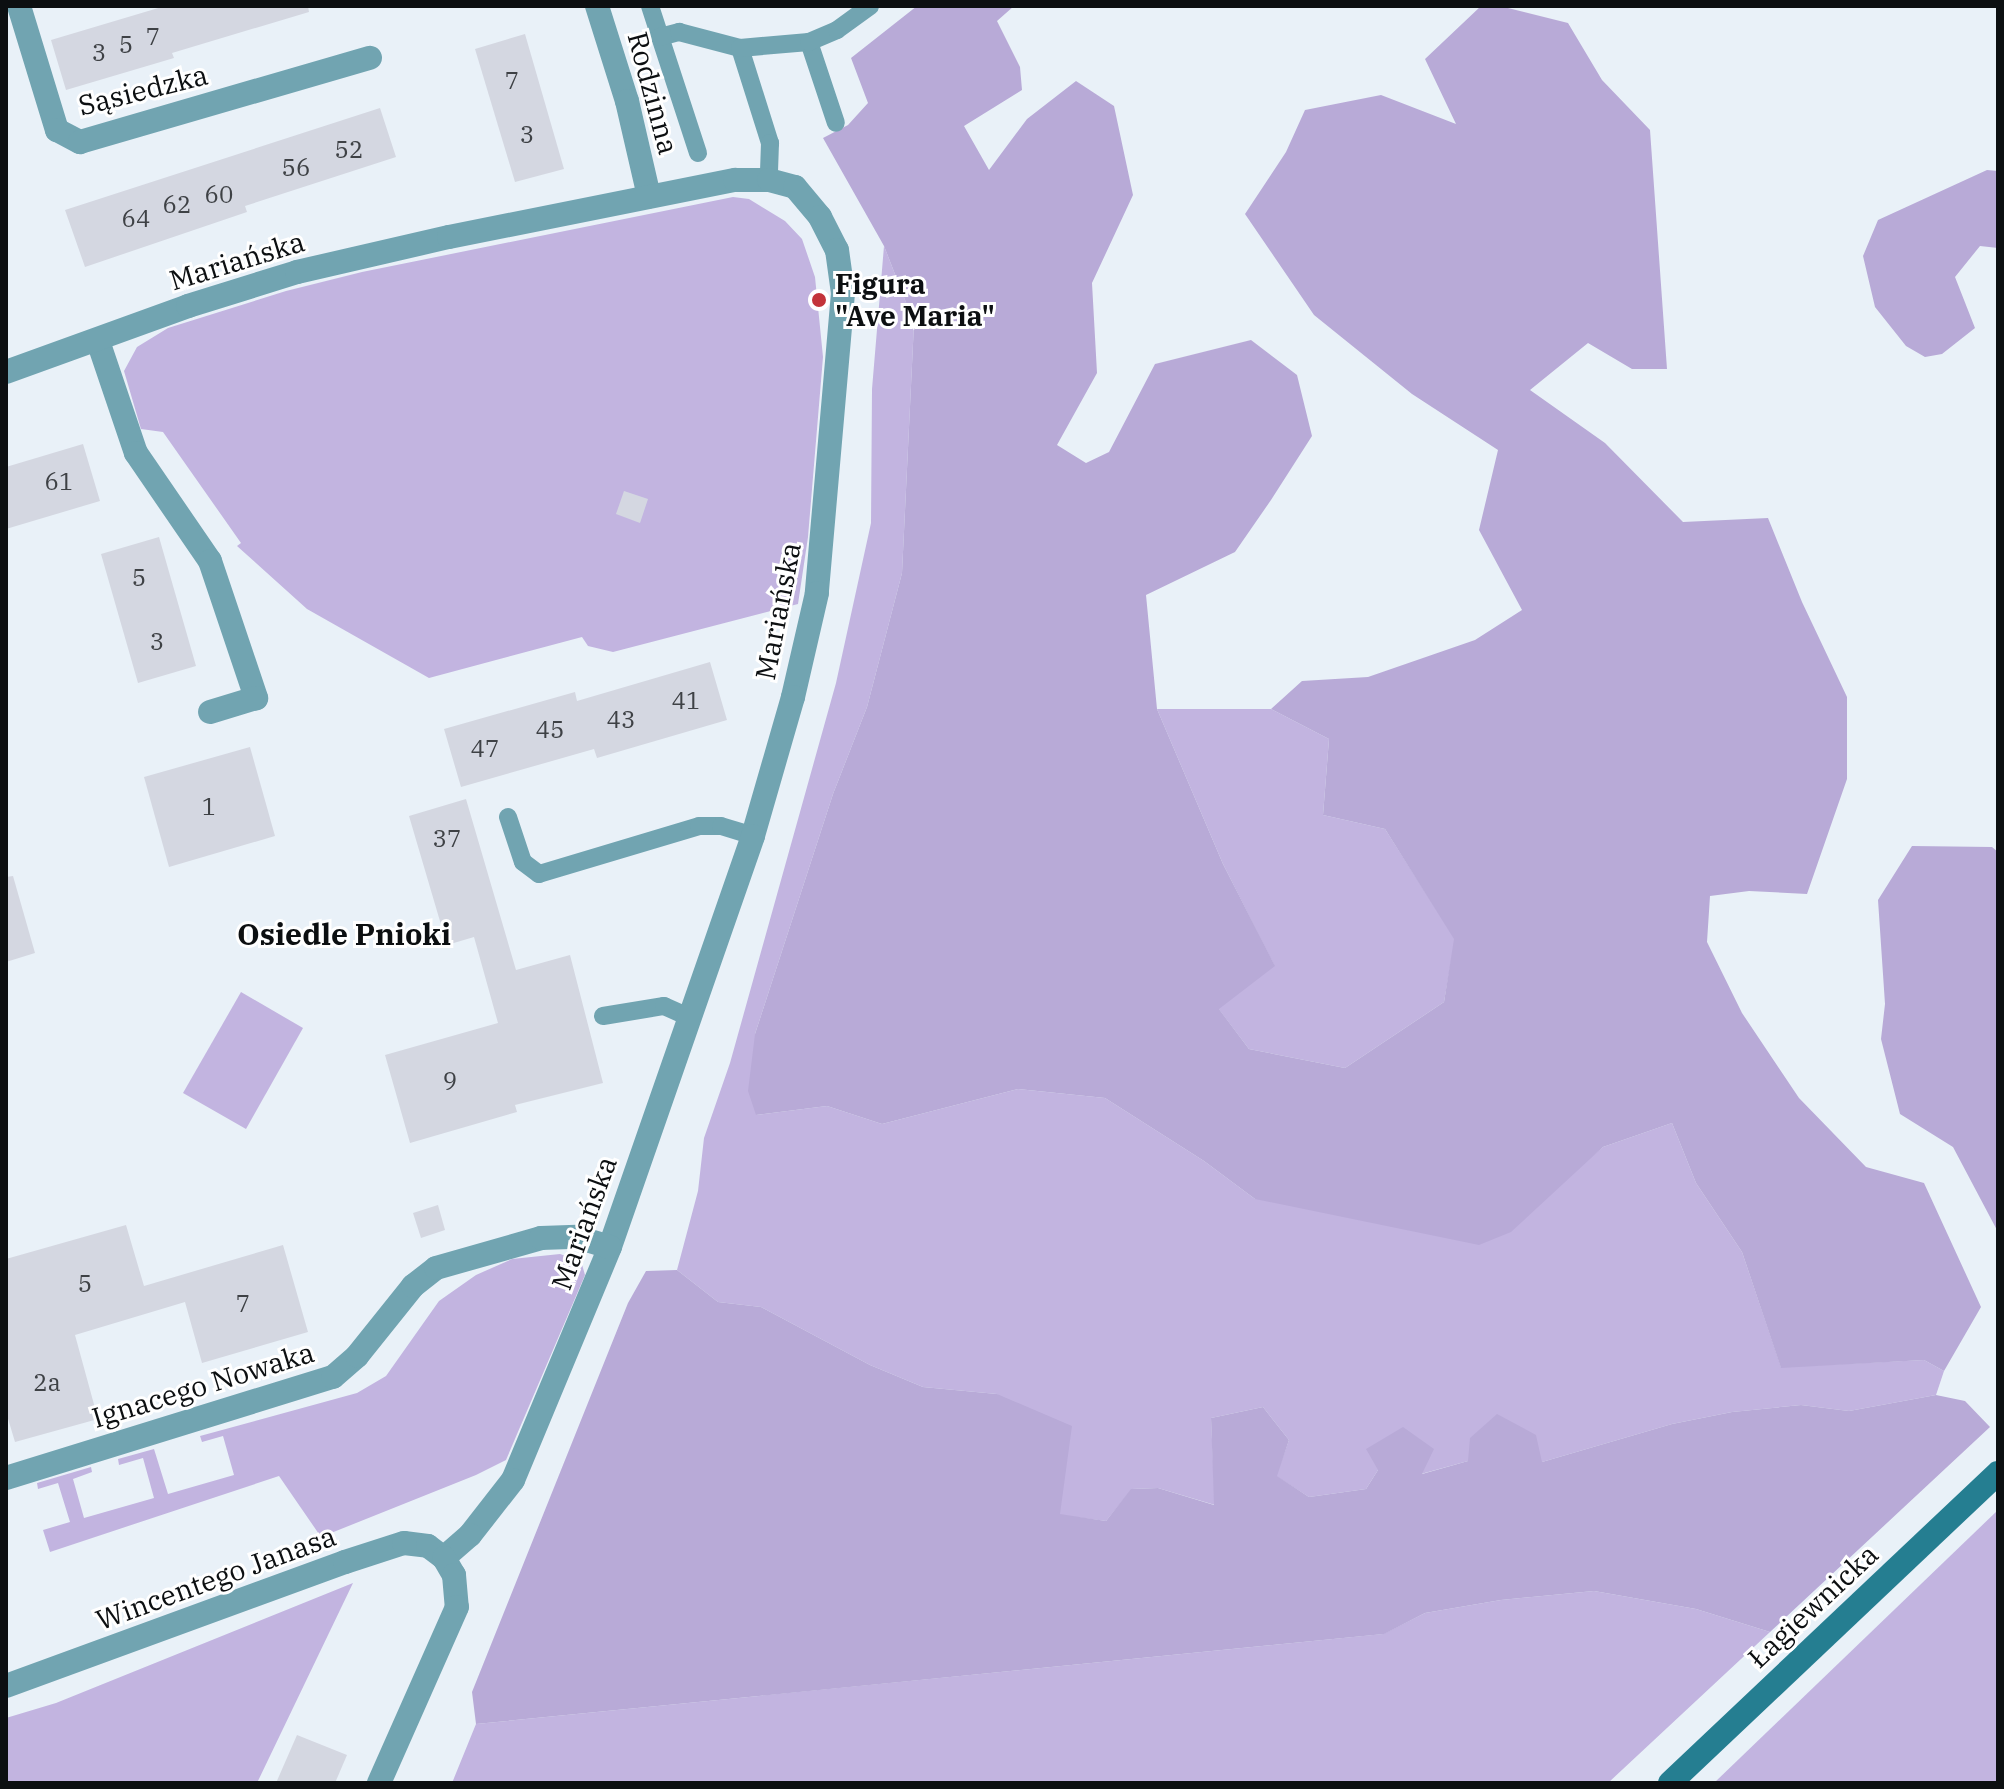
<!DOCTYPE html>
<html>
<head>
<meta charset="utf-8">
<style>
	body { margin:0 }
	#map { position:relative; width:2004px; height:1789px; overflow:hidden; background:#e9f1f8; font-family:"IBM Plex Serif",serif }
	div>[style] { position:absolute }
	.green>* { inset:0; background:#c2b4e0 }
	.forest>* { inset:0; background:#b8aad7 }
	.building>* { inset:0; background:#d4d7e1 }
	.lane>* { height:18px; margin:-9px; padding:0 9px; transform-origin:9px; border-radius:9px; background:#71a4b1 }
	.street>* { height:24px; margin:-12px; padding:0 12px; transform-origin:12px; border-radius:12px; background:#71a4b1 }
	.secondary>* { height:24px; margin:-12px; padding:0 12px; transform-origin:12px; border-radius:12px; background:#257e91 }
	.dots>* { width:22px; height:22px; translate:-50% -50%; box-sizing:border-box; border:4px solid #fff; border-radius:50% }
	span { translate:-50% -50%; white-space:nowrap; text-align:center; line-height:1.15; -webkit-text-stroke:6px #fff; paint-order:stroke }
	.number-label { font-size:24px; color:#3e4145 }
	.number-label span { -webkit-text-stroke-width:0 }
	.street-label { font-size:28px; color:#0c0f11 }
	.poi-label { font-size:28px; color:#0c0f11; font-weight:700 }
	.left { translate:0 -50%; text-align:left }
	.neighbourhood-label { font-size:30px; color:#0c0f11; font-weight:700 }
	.frame { position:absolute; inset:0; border:8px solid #0c0f11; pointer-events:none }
</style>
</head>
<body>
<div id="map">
	<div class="green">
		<div style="clip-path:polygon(733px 197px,749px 199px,785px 221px,802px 239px,815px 277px,823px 357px,808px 537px,798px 604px,613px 652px,588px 646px,582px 637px,429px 678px,307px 609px,237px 546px,241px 543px,163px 432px,141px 429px,124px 371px,137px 347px,168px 328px,286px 291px,362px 272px)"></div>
		<div style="clip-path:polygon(884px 246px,914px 323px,902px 573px,867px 707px,833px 794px,755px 1034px,756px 1115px,827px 1106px,882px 1124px,1018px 1089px,1105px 1098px,1204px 1161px,1255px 1199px,1572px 1173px,1603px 1147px,1672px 1123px,1696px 1183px,1742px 1252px,1781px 1367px,1924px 1360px,1944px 1371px,1936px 1395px,1849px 1411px,1801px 1405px,1732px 1412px,1672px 1424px,1542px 1462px,1468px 1461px,1421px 1474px,1378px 1470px,1366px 1489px,1309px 1497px,1276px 1476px,1289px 1440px,1263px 1407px,1211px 1418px,1215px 1505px,1158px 1488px,1132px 1489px,1106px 1521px,1060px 1515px,997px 1394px,923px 1387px,870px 1365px,761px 1307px,718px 1302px,677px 1270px,698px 1191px,704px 1138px,730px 1063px,836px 683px,871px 523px,872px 389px)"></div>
		<div style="clip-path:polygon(1157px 709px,1271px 709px,1329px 739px,1323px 815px,1385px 829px,1455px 939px,1444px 1002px,1345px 1068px,1249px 1049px,1218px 1008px,1274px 965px,1223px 864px)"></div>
		<div style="clip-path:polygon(241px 992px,303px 1028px,246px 1129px,183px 1093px)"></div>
		<div style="clip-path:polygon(560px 1254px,581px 1261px,585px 1275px,506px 1460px,476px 1475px,321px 1537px,279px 1476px,50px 1552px,43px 1530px,70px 1522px,58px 1483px,38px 1489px,37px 1483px,91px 1467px,92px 1472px,73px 1479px,84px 1518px,154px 1498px,143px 1458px,119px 1465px,118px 1459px,154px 1449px,168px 1494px,234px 1475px,223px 1436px,202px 1442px,200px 1436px,357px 1393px,386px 1376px,439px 1301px,476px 1275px,512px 1259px)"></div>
		<div style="clip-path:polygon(1998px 1510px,1998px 1783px,1714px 1783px)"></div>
		<div style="clip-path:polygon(353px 1583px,257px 1783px,6px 1783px,6px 1718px,56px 1703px)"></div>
		<div style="clip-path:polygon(1594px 1591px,1696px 1609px,1770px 1632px,1608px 1783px,452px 1783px,476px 1724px,1383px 1634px,1425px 1613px,1501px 1600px)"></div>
	</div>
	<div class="forest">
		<div style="clip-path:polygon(917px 6px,1014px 6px,997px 21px,1020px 67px,1022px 90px,964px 126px,989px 170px,1027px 119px,1076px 81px,1114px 106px,1133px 195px,1092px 283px,1097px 373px,1057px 445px,1086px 463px,1109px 452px,1155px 364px,1251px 340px,1297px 375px,1312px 436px,1271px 500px,1235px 552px,1146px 595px,1157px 709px,1223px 864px,1275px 966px,1219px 1009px,1249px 1049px,1345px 1068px,1444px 1002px,1454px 939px,1385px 829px,1323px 815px,1329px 739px,1271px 709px,1302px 681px,1368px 677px,1475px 640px,1522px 610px,1479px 530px,1498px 450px,1412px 394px,1314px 315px,1245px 214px,1286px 152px,1305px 110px,1381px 95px,1456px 124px,1425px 59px,1481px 6px,1500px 6px,1568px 23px,1602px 80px,1650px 130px,1667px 369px,1632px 369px,1588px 343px,1530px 390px,1605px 443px,1683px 522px,1768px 518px,1802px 602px,1847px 697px,1847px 779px,1807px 894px,1749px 891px,1710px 896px,1707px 942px,1742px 1013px,1799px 1098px,1866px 1167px,1924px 1183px,1981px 1307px,1944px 1371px,1924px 1360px,1781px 1368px,1742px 1252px,1696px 1183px,1672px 1123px,1603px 1147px,1511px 1232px,1479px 1245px,1255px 1199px,1204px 1161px,1105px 1098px,1018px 1089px,882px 1124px,827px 1106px,756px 1115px,748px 1091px,755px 1034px,833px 794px,867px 707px,902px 573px,914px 323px,884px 246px,823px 138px,848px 125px,868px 103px,851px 58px)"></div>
		<div style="clip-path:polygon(1987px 170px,1998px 171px,1998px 248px,1980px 246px,1955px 277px,1975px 328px,1942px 354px,1925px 357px,1906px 346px,1875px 307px,1863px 256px,1878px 220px)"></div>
		<div style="clip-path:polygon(1912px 846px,1992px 847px,1998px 852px,1998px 1232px,1953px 1147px,1900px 1114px,1881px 1039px,1885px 1004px,1878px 900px)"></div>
		<div style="clip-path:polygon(677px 1270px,718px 1302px,761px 1307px,870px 1365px,923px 1387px,997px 1394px,1072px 1426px,1060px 1514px,1106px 1521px,1131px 1489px,1158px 1488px,1214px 1505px,1211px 1418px,1263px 1407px,1289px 1440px,1277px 1476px,1309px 1497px,1366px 1489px,1378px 1470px,1366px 1449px,1403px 1427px,1434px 1449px,1422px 1474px,1468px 1461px,1470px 1438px,1497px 1414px,1536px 1435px,1542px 1462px,1672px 1424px,1732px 1412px,1801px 1405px,1849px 1411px,1936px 1395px,1965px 1401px,1990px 1427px,1770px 1632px,1696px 1609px,1594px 1591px,1501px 1600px,1425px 1613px,1384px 1634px,476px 1724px,472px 1692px,628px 1303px,646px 1271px)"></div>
	</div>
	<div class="building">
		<div style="clip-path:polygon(165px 6px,308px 6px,309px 12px,172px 53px,174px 58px,66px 90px,51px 40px)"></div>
		<div style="clip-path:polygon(525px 34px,564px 169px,515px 182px,475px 49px)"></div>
		<div style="clip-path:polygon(380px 108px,396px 157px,245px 206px,247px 212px,85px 267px,65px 210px)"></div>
		<div style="clip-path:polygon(83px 444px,100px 501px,6px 529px,6px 467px)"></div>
		<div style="clip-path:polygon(624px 491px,648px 499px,640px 523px,616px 514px)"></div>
		<div style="clip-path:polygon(159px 537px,196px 666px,138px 683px,101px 554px)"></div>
		<div style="clip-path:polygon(710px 662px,727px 720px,597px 758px,594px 749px,461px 787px,444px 729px,575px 692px,577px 701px)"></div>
		<div style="clip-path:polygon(250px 747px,275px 836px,169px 867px,144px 777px)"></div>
		<div style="clip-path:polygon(466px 799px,516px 970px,570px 955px,603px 1083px,515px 1105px,517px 1112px,410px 1143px,385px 1055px,498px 1023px,474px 937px,447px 945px,409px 816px)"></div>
		<div style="clip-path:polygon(13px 876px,35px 953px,6px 962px,6px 877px)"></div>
		<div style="clip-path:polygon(438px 1205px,445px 1230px,421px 1238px,413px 1213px)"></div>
		<div style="clip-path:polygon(126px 1225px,144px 1286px,283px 1245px,308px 1332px,202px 1363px,185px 1302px,75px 1335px,98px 1419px,15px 1442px,6px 1412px,6px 1259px)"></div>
		<div style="clip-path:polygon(297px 1735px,347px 1755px,335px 1783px,276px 1783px)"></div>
	</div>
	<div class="lane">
		<div style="left:650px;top:6px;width:33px;rotate:72deg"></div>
		<div style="left:809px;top:42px;width:85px;rotate:71.6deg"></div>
		<div style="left:740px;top:48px;width:100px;rotate:72.5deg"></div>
		<div style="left:770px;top:143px;width:37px;rotate:92deg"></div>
		<div style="left:698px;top:153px;width:122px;rotate:-108.1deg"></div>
		<div style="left:660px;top:37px;width:20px;rotate:-15deg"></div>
		<div style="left:679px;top:32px;width:63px;rotate:14.7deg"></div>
		<div style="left:740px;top:48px;width:69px;rotate:-5deg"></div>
		<div style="left:809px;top:42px;width:30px;rotate:-23deg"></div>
		<div style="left:837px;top:30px;width:41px;rotate:-36deg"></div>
		<div style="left:508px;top:817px;width:47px;rotate:71.6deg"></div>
		<div style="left:523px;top:862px;width:20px;rotate:37deg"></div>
		<div style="left:539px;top:874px;width:167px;rotate:-16.7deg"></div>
		<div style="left:699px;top:826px;width:22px"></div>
		<div style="left:721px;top:826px;width:34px;rotate:17deg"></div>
		<div style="left:603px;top:1016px;width:62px;rotate:-9.3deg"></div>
		<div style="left:664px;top:1006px;width:27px;rotate:24deg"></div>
	</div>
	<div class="street">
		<div style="left:19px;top:6px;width:130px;rotate:73deg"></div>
		<div style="left:57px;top:130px;width:26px;rotate:28deg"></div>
		<div style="left:80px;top:142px;width:302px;rotate:-16.2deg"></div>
		<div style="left:597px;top:6px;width:100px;rotate:72.5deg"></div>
		<div style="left:627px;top:101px;width:98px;rotate:77deg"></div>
		<div style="left:98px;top:341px;width:118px;rotate:71.3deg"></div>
		<div style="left:136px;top:453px;width:131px;rotate:55.6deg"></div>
		<div style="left:210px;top:561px;width:145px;rotate:71.4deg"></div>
		<div style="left:256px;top:698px;width:48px;rotate:163.1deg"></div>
		<div style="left:6px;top:372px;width:194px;rotate:-19.9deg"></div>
		<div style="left:188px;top:306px;width:114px;rotate:-17.3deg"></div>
		<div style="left:297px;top:272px;width:156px;rotate:-13deg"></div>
		<div style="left:449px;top:237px;width:292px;rotate:-11.3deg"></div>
		<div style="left:735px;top:180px;width:34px"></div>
		<div style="left:769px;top:180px;width:27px;rotate:15deg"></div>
		<div style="left:795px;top:187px;width:39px;rotate:50deg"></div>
		<div style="left:820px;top:217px;width:37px;rotate:63deg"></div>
		<div style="left:837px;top:250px;width:43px;rotate:82.1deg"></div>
		<div style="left:843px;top:293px;width:301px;rotate:95deg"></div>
		<div style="left:817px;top:593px;width:107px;rotate:103deg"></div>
		<div style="left:793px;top:697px;width:145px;rotate:106.1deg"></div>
		<div style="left:753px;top:836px;width:435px;rotate:109.2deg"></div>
		<div style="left:610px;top:1247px;width:252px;rotate:112.6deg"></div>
		<div style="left:513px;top:1480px;width:70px;rotate:128deg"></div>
		<div style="left:470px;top:1535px;width:35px;rotate:139deg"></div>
		<div style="left:6px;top:1478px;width:342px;rotate:-17.2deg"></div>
		<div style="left:333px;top:1377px;width:32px;rotate:-41deg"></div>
		<div style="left:357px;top:1356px;width:90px;rotate:-51.3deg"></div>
		<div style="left:413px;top:1286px;width:29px;rotate:-38deg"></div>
		<div style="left:436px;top:1268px;width:109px;rotate:-15.9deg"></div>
		<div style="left:541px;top:1238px;width:36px;rotate:-2deg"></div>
		<div style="left:577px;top:1237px;width:34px;rotate:17deg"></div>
		<div style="left:6px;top:1686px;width:361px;rotate:-20.1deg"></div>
		<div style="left:345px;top:1562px;width:62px;rotate:-17.9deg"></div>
		<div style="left:404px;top:1543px;width:24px;rotate:7deg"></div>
		<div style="left:428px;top:1546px;width:20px;rotate:37deg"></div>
		<div style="left:444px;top:1558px;width:20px;rotate:60deg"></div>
		<div style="left:454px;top:1575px;width:32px;rotate:85deg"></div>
		<div style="left:457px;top:1607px;width:193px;rotate:113.9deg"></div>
	</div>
	<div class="secondary">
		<div style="left:1670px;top:1783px;width:451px;rotate:-43.4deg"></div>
	</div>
	<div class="dots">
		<div style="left:819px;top:300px;background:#c3333a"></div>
	</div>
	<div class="number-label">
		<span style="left:153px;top:37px">7</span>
		<span style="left:126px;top:45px">5</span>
		<span style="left:99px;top:53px">3</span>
		<span style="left:512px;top:81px">7</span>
		<span style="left:527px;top:135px">3</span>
		<span style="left:349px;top:150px">52</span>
		<span style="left:296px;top:168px">56</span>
		<span style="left:219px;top:195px">60</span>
		<span style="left:177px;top:205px">62</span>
		<span style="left:136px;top:219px">64</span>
		<span style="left:59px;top:482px">61</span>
		<span style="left:139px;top:578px">5</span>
		<span style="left:157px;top:642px">3</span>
		<span style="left:686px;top:701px">41</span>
		<span style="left:621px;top:720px">43</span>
		<span style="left:550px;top:730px">45</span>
		<span style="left:485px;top:749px">47</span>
		<span style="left:209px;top:807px">1</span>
		<span style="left:447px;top:839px">37</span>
		<span style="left:450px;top:1081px">9</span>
		<span style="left:85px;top:1284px">5</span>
		<span style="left:243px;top:1304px">7</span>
		<span style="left:47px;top:1383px">2a</span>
	</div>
	<div class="street-label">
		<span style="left:143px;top:90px;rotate:-14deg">Sąsiedzka</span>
		<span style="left:653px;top:93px;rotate:75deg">Rodzinna</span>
		<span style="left:237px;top:261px;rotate:-17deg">Mariańska</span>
		<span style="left:778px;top:611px;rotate:-79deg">Mariańska</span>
		<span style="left:584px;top:1223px;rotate:-70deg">Mariańska</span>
		<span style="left:203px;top:1385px;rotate:-17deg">Ignacego Nowaka</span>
		<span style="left:216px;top:1578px;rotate:-20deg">Wincentego Janasa</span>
		<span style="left:1813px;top:1606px;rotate:-43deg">Łagiewnicka</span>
	</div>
	<div class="poi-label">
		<span class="left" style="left:835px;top:300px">Figura<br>"Ave Maria"</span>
	</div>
	<div class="neighbourhood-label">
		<span style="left:344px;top:934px">Osiedle Pnioki</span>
	</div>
	<div class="frame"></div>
</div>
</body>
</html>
